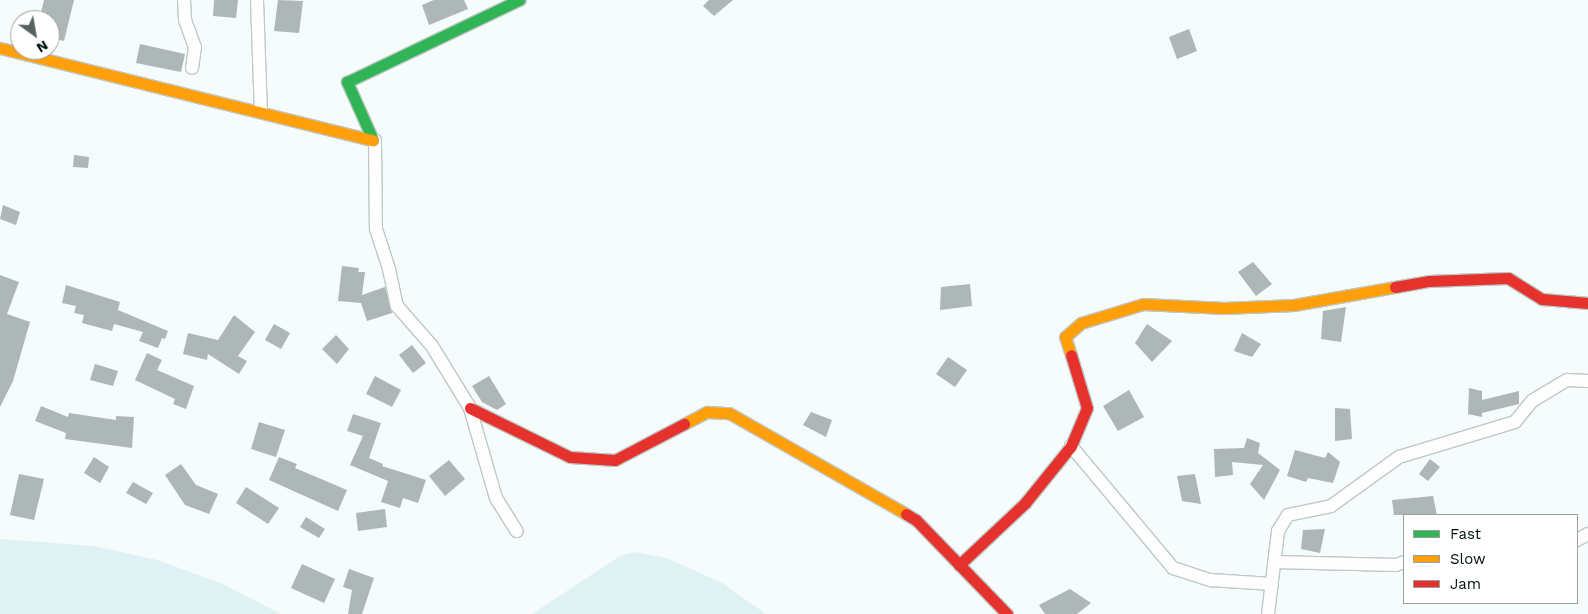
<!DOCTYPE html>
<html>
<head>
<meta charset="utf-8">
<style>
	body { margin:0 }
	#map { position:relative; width:1588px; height:614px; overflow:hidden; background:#f6fbfb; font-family:"Work Sans",sans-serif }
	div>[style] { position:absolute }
	.green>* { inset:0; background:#dff2f3 }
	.building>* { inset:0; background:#adb7b6 }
	.roads { filter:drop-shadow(1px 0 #bec8c9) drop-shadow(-1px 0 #bec8c9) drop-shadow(0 1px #bec8c9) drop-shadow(0 -1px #bec8c9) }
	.street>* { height:12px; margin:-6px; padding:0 6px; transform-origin:6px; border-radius:6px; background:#fefefe }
	.fast>* { height:11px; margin:-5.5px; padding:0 5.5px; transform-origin:5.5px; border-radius:5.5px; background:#30b455 }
	.slow>* { height:11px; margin:-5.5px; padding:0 5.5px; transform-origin:5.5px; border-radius:5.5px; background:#ff9f0a }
	.jam>* { height:11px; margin:-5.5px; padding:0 5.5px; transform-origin:5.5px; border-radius:5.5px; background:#e5322d }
	span { translate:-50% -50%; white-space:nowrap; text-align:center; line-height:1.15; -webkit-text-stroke:4px #fff; paint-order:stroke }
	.legend { position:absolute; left:1403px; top:514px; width:175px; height:90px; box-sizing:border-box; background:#fff; border:1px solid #9a9fa0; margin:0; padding:6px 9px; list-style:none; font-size:15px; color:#020f11 }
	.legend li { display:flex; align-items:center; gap:10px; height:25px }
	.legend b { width:25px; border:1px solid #9a9fa0 }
	.north { position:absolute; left:10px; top:10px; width:50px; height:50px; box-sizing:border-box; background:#fff; border:1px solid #9a9fa0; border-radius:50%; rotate:148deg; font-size:14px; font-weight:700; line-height:20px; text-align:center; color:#020f11 }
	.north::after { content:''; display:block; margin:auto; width:18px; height:22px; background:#576263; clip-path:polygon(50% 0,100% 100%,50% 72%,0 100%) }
</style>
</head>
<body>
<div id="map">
	<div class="green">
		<div style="clip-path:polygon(0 539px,94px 546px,157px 560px,218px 582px,281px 614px,0 614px)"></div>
		<div style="clip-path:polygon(635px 552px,667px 558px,722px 583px,766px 614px,532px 614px,620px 556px)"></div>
	</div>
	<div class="building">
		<div style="clip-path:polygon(44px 0,74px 0,64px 41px,50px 38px,50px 20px,39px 20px)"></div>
		<div style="clip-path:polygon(214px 0,238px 0,236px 18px,213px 16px)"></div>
		<div style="clip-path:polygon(278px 0,303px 1px,299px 33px,274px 31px)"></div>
		<div style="clip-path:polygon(434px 0,464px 0,468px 9px,429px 25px,422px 5px)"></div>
		<div style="clip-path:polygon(709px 0,733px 0,714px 16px,703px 6px)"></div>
		<div style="clip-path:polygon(1189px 29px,1197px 51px,1177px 59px,1169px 37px)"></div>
		<div style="clip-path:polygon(140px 44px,185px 54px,181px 72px,136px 63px)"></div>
		<div style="clip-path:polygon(74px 155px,89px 157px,88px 168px,73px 167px)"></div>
		<div style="clip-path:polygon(3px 205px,20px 212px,16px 225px,0 219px)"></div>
		<div style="clip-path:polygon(1253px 262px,1272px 284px,1256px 296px,1238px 272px)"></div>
		<div style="clip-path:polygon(342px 266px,359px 268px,358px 272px,365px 272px,362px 295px,385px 287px,392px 313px,367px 321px,361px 303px,338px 301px)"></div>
		<div style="clip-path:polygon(0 275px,19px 282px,7px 314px,30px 322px,13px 381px,0 407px)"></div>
		<div style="clip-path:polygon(970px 284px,972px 306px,940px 310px,941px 287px)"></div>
		<div style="clip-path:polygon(66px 285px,120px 302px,118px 310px,168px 331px,165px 339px,162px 338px,158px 348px,139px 341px,143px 332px,114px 324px,112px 331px,82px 323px,84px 315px,74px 313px,76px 306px,62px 303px)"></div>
		<div style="clip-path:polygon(1346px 307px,1341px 342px,1321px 339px,1323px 311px)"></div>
		<div style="clip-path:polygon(234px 315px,255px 332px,238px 356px,247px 361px,239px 374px,208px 354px,207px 360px,183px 354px,188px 333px,218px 340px)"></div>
		<div style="clip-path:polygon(274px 324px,290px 333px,281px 349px,265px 340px)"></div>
		<div style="clip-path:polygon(1147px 324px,1172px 341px,1152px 362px,1135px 343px)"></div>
		<div style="clip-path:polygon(1242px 333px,1261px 344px,1252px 357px,1234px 351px)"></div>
		<div style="clip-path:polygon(336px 335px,349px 349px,337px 364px,322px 349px)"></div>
		<div style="clip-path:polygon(412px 345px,426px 363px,413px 373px,399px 355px)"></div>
		<div style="clip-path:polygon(147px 353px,162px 360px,157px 370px,194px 386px,186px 409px,173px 404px,175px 399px,135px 380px)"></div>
		<div style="clip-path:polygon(948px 357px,967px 370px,955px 387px,936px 374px)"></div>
		<div style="clip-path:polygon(95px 364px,118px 371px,113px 386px,90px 380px)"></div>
		<div style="clip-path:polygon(375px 376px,401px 390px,392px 407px,366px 394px)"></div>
		<div style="clip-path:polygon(489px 376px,506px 404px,497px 410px,482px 402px,472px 386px)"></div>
		<div style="clip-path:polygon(1469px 388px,1482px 391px,1482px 400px,1519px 391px,1519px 404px,1482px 413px,1482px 417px,1468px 414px)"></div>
		<div style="clip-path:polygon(1129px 390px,1144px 417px,1118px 431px,1103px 406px)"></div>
		<div style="clip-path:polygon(41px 406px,68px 417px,69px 413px,116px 420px,116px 416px,134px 417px,132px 448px,65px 439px,66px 433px,35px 421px)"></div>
		<div style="clip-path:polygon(1335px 408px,1350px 409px,1352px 439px,1335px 441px)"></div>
		<div style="clip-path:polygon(811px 412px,832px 420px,826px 437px,803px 425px)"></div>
		<div style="clip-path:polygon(353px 414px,381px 423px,369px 458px,383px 464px,382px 466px,426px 480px,418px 503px,403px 498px,400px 508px,381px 502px,388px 481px,350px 465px,363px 436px,347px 431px)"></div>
		<div style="clip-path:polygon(259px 422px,285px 430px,276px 457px,251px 449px)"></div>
		<div style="clip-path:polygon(1247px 438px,1260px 443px,1258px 453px,1280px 470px,1264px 500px,1250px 484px,1263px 465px,1232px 462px,1233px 475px,1215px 477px,1214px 449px,1244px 448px)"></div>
		<div style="clip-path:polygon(1295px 450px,1325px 458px,1328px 452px,1340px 462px,1333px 483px,1308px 478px,1306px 482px,1287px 476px)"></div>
		<div style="clip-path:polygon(94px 457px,109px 467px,100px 483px,84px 473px)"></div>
		<div style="clip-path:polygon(279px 457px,297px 464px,295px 468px,347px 490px,338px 511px,269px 480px)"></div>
		<div style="clip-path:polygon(1430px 459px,1440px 467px,1428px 481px,1419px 474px)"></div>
		<div style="clip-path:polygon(449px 460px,465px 479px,445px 496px,429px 476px)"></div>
		<div style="clip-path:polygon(181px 464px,196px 485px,218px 494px,209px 514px,185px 505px,165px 475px)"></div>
		<div style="clip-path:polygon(19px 474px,44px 479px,34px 520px,10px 515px)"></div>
		<div style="clip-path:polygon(1195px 474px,1201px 504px,1182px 501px,1177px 476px)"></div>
		<div style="clip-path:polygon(133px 482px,153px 493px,146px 504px,126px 493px)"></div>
		<div style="clip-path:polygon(246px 487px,279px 508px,268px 524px,236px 503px)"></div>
		<div style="clip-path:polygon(1433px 496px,1437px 515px,1394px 515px,1392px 500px)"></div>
		<div style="clip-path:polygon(385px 509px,387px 527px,358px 531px,356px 513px)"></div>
		<div style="clip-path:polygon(306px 517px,325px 529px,319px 538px,300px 527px)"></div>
		<div style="clip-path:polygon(1325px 529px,1320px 553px,1301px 549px,1303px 530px)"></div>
		<div style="clip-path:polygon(302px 564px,335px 579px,324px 603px,291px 588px)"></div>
		<div style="clip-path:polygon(349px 569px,374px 578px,362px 614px,348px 614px,352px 590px,343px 587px)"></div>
		<div style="clip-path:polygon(1070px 589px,1091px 603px,1077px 614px,1045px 614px,1039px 605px)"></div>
	</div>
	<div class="roads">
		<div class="street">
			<div style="left:184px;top:0;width:20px;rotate:87deg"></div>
			<div style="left:185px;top:20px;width:29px;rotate:70deg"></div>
			<div style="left:195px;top:47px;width:21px;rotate:98deg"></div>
			<div style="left:257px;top:0;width:112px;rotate:88deg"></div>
			<div style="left:375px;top:140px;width:89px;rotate:89.4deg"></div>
			<div style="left:376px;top:229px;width:42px;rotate:72deg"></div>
			<div style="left:389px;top:269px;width:38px;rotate:78deg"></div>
			<div style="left:397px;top:306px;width:53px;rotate:48.8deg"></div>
			<div style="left:432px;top:346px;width:73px;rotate:58.5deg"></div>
			<div style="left:470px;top:408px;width:94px;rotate:73.9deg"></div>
			<div style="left:496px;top:498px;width:39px;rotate:58deg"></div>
			<div style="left:1071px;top:446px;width:159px;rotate:50.1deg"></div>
			<div style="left:1173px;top:568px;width:40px;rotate:18deg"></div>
			<div style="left:1211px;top:580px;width:61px;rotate:3.8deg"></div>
			<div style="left:1577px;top:540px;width:13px;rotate:-29deg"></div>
			<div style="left:1274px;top:562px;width:122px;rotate:1.4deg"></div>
			<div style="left:1396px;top:565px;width:9px;rotate:-21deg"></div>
			<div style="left:1268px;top:614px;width:84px;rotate:-83.1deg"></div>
			<div style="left:1278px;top:531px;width:19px;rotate:-58deg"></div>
			<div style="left:1288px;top:515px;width:44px;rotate:-11.8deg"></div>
			<div style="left:1331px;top:506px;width:84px;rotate:-35.8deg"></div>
			<div style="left:1399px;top:457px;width:121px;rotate:-16.8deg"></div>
			<div style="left:1515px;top:422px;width:27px;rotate:-51deg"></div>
			<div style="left:1532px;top:401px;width:41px;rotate:-31deg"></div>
			<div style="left:1567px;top:380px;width:21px;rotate:3deg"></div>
		</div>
		<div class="fast">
			<div style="left:373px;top:140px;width:64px;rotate:-114.1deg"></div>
			<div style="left:347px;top:82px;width:191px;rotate:-25.5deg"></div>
		</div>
		<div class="slow">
			<div style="left:0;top:48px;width:384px;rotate:13.9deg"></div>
			<div style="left:1071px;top:355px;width:19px;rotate:-108deg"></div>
			<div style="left:1065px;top:337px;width:21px;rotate:-41deg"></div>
			<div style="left:1081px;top:323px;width:65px;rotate:-17deg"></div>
			<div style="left:1143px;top:304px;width:81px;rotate:2.8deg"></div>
			<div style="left:1224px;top:308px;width:70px;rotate:-2.5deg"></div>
			<div style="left:1294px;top:305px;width:103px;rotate:-10.1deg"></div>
			<div style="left:684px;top:424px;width:26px;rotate:-28deg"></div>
			<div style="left:707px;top:412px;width:22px;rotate:3deg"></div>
			<div style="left:729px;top:413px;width:204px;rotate:29.7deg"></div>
		</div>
		<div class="jam">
			<div style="left:1395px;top:287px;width:35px;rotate:-10deg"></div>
			<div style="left:1429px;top:281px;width:79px;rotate:-2.2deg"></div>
			<div style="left:1508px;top:278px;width:40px;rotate:32deg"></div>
			<div style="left:1542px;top:299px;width:46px;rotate:5deg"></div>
			<div style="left:470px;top:408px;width:111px;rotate:26.1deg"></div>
			<div style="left:570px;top:457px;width:45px;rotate:3.8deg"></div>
			<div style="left:615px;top:460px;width:78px;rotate:-27.6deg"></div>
			<div style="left:906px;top:514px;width:12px;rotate:31deg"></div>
			<div style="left:916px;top:520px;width:131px;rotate:45.9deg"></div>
			<div style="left:959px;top:565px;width:91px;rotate:-43.2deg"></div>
			<div style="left:1025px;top:503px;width:73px;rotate:-51.1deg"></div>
			<div style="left:1071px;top:446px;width:41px;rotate:-67.2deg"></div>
			<div style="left:1087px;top:408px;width:55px;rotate:-106.8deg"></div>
		</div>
	</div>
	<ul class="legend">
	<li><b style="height:6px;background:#30b455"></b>Fast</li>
	<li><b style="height:6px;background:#ff9f0a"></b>Slow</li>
	<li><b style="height:6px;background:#e5322d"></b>Jam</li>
	</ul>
	<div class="north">N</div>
</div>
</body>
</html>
